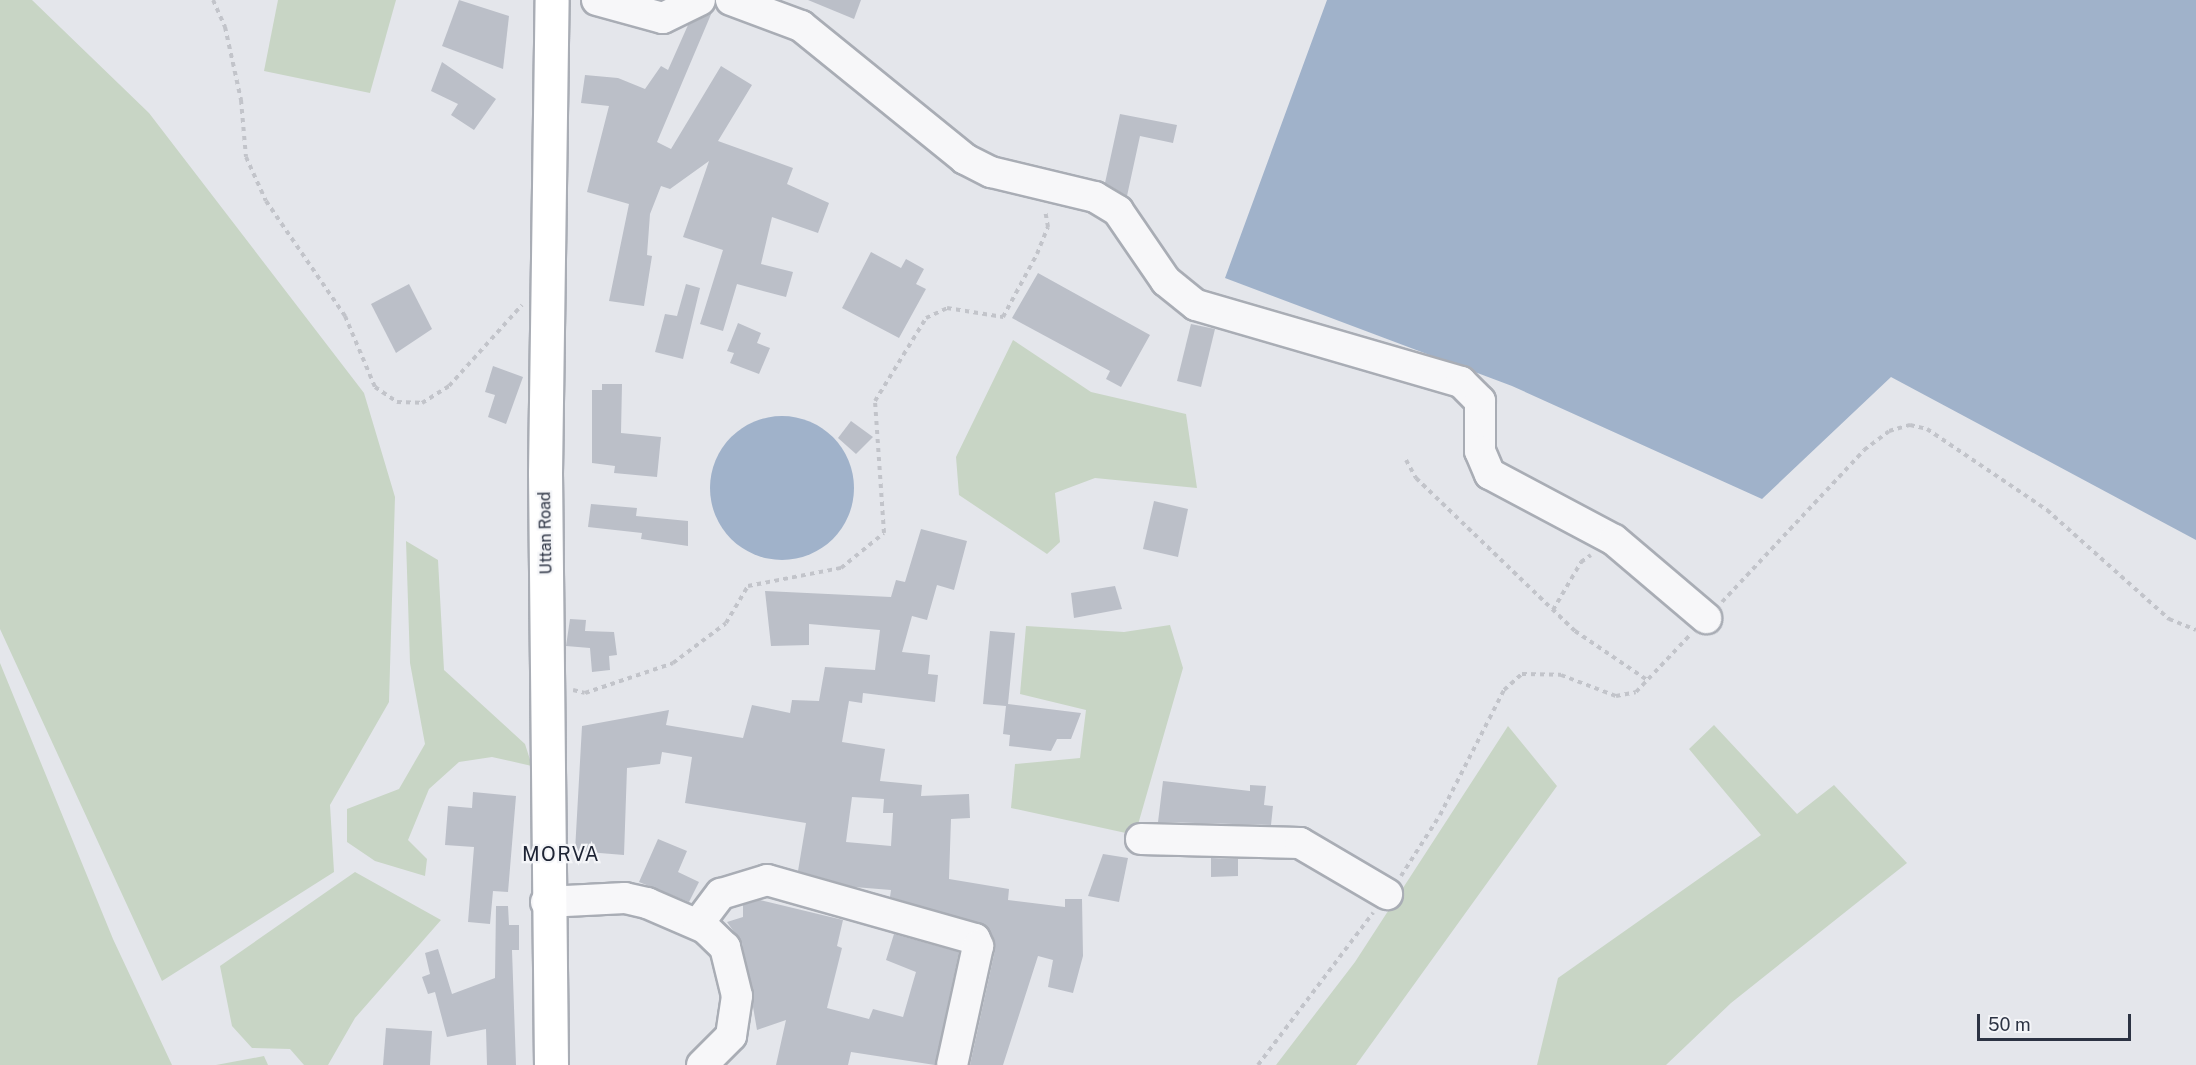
<!DOCTYPE html>
<html>
<head>
<meta charset="utf-8">
<style>
	body { margin:0 }
	#map { position:relative; width:2196px; height:1065px; overflow:hidden; background:#e4e6eb; font-family:"Public Sans",sans-serif }
	div>[style] { position:absolute }
	.green>* { inset:0; background:#c8d5c5 }
	.water>* { inset:0; background:#a0b2ca }
	.round { border-radius:50% }
	.building>* { inset:0; background:#bbbfc8 }
	.path>* { height:4px; margin-top:-2px; transform-origin:0; background:repeating-linear-gradient(90deg,#c2c4ca 0 4.5px,transparent 0 9px) }
	.roads { filter:drop-shadow(2px 0 #a9adb5) drop-shadow(-2px 0 #a9adb5) drop-shadow(0 2px #a9adb5) drop-shadow(0 -2px #a9adb5) }
	.minor>* { height:30px; margin:-15px; padding:0 15px; transform-origin:15px; border-radius:15px; background:#f7f7f9 }
	.major>* { height:33px; margin:-16.5px; padding:0 16.5px; transform-origin:16.5px; border-radius:16.5px; background:#fff }
	span { translate:-50% -50%; white-space:nowrap; text-align:center; line-height:1.15; -webkit-text-stroke:4.5px #f4f5f8; paint-order:stroke }
	.street-label { font-size:16px; color:#2c3343 }
	.quarter-label { font-size:20px; color:#1e2434; letter-spacing:1.5px }
	.scale { position:absolute; left:1977px; top:1014px; width:154px; height:27px; box-sizing:border-box; border:3px solid #2c3343; border-top:0; padding-left:8px; font-size:18px; line-height:21px; white-space:nowrap; color:#2c3343; -webkit-text-stroke:4px #f4f5f8; paint-order:stroke }
</style>
</head>
<body>
<div id="map">
	<div class="green">
		<div style="clip-path:polygon(0 0,32px 0,149px 113px,364px 393px,395px 497px,389px 702px,330px 805px,334px 872px,162px 981px,0 629px)"></div>
		<div style="clip-path:polygon(278px 0,396px 0,370px 93px,264px 71px)"></div>
		<div style="clip-path:polygon(1013px 340px,1091px 392px,1186px 414px,1197px 488px,1095px 478px,1055px 493px,1060px 542px,1047px 554px,959px 495px,956px 457px)"></div>
		<div style="clip-path:polygon(406px 541px,438px 560px,444px 670px,525px 744px,532px 766px,492px 757px,459px 762px,429px 789px,408px 840px,427px 859px,425px 876px,375px 861px,347px 842px,347px 809px,399px 789px,425px 744px,410px 663px)"></div>
		<div style="clip-path:polygon(1170px 625px,1183px 668px,1135px 835px,1011px 808px,1015px 764px,1080px 758px,1086px 710px,1020px 694px,1026px 626px,1124px 632px)"></div>
		<div style="clip-path:polygon(0 663px,113px 939px,172px 1065px,0 1065px)"></div>
		<div style="clip-path:polygon(1714px 725px,1797px 814px,1834px 785px,1907px 863px,1731px 1003px,1666px 1065px,1537px 1065px,1558px 978px,1761px 835px,1689px 749px)"></div>
		<div style="clip-path:polygon(1508px 726px,1557px 786px,1356px 1065px,1276px 1065px,1355px 962px)"></div>
		<div style="clip-path:polygon(355px 872px,441px 920px,355px 1018px,328px 1065px,304px 1065px,290px 1049px,252px 1048px,232px 1026px,220px 966px)"></div>
		<div style="clip-path:polygon(264px 1056px,268px 1065px,216px 1065px)"></div>
	</div>
	<div class="water">
		<div style="clip-path:polygon(1327px 0,2196px 0,2196px 540px,1891px 377px,1762px 499px,1512px 386px,1225px 278px)"></div>
		<div class="round" style="left:710px;top:416px;width:144px;height:144px"></div>
	</div>
	<div class="building">
		<div style="clip-path:polygon(459px 0,509px 16px,503px 69px,442px 46px)"></div>
		<div style="clip-path:polygon(808px 0,861px 0,854px 19px)"></div>
		<div style="clip-path:polygon(712px 12px,657px 142px,671px 149px,721px 66px,752px 85px,718px 141px,793px 168px,787px 184px,829px 203px,818px 233px,772px 217px,761px 264px,793px 272px,786px 297px,737px 284px,723px 331px,700px 324px,723px 250px,683px 237px,709px 161px,670px 189px,661px 186px,650px 214px,647px 255px,652px 256px,644px 306px,609px 301px,629px 204px,587px 192px,609px 106px,581px 103px,585px 75px,618px 78px,645px 89px,661px 66px,668px 70px,688px 25px)"></div>
		<div style="clip-path:polygon(442px 62px,496px 99px,474px 130px,451px 115px,458px 104px,431px 91px)"></div>
		<div style="clip-path:polygon(1120px 114px,1177px 125px,1173px 143px,1140px 136px,1127px 196px,1105px 183px)"></div>
		<div style="clip-path:polygon(871px 252px,901px 268px,906px 259px,924px 269px,916px 284px,926px 289px,899px 338px,842px 308px)"></div>
		<div style="clip-path:polygon(1038px 273px,1150px 335px,1121px 387px,1106px 379px,1110px 371px,1012px 318px)"></div>
		<div style="clip-path:polygon(409px 284px,432px 329px,396px 353px,371px 304px)"></div>
		<div style="clip-path:polygon(686px 284px,700px 288px,683px 359px,655px 352px,665px 314px,677px 316px)"></div>
		<div style="clip-path:polygon(738px 323px,761px 333px,757px 343px,770px 348px,759px 374px,730px 363px,734px 353px,727px 351px)"></div>
		<div style="clip-path:polygon(1191px 324px,1215px 329px,1201px 387px,1177px 381px)"></div>
		<div style="clip-path:polygon(493px 366px,523px 377px,506px 424px,488px 417px,495px 395px,485px 392px)"></div>
		<div style="clip-path:polygon(602px 384px,622px 384px,621px 433px,661px 437px,657px 477px,614px 473px,615px 466px,592px 463px,592px 390px,602px 390px)"></div>
		<div style="clip-path:polygon(851px 421px,873px 437px,856px 454px,838px 438px)"></div>
		<div style="clip-path:polygon(1154px 501px,1188px 509px,1178px 557px,1143px 549px)"></div>
		<div style="clip-path:polygon(591px 504px,637px 508px,636px 516px,688px 521px,688px 546px,641px 539px,642px 533px,588px 527px)"></div>
		<div style="clip-path:polygon(evenodd,921px 529px,967px 541px,954px 590px,937px 585px,927px 620px,912px 616px,902px 652px,930px 655px,928px 674px,938px 675px,935px 702px,863px 693px,862px 703px,849px 701px,842px 742px,885px 749px,880px 781px,922px 785px,921px 796px,969px 794px,970px 818px,951px 819px,949px 879px,1009px 889px,1008px 900px,1065px 907px,1065px 899px,1082px 899px,1083px 956px,1073px 993px,1048px 987px,1053px 960px,1038px 956px,1003px 1065px,970px 1065px,995px 950px,987px 926px,890px 897px,891px 890px,854px 887px,798px 871px,806px 823px,685px 803px,692px 757px,662px 752px,660px 764px,627px 768px,624px 855px,575px 851px,582px 726px,669px 710px,666px 725px,743px 738px,752px 705px,790px 713px,792px 700px,819px 701px,825px 667px,875px 670px,880px 630px,809px 624px,809px 645px,771px 646px,765px 591px,891px 597px,896px 580px,905px 582px,921px 529px,852px 797px,884px 799px,883px 813px,893px 813px,891px 846px,846px 842px,852px 797px)"></div>
		<div style="clip-path:polygon(1115px 586px,1122px 609px,1074px 618px,1071px 593px)"></div>
		<div style="clip-path:polygon(570px 619px,586px 620px,585px 631px,614px 632px,617px 655px,609px 656px,610px 670px,592px 672px,590px 648px,566px 646px)"></div>
		<div style="clip-path:polygon(990px 631px,1015px 633px,1008px 704px,1081px 713px,1071px 739px,1057px 739px,1051px 751px,1009px 746px,1010px 735px,1003px 734px,1006px 706px,983px 704px)"></div>
		<div style="clip-path:polygon(1163px 781px,1250px 791px,1250px 785px,1266px 786px,1264px 805px,1273px 806px,1271px 825px,1158px 822px)"></div>
		<div style="clip-path:polygon(473px 792px,516px 796px,508px 892px,493px 891px,490px 924px,468px 922px,474px 847px,445px 845px,448px 806px,472px 808px)"></div>
		<div style="clip-path:polygon(658px 839px,687px 851px,678px 872px,699px 882px,689px 902px,639px 882px)"></div>
		<div style="clip-path:polygon(1103px 854px,1128px 858px,1119px 902px,1088px 896px)"></div>
		<div style="clip-path:polygon(1211px 858px,1238px 859px,1238px 876px,1211px 877px)"></div>
		<div style="clip-path:polygon(760px 900px,843px 920px,837px 946px,842px 948px,827px 1008px,869px 1019px,873px 1009px,903px 1017px,916px 972px,886px 960px,894px 934px,959px 952px,935px 1065px,851px 1052px,848px 1065px,776px 1065px,786px 1020px,757px 1030px,742px 943px,727px 922px,743px 917px,743px 905px)"></div>
		<div style="clip-path:polygon(496px 906px,508px 906px,509px 925px,519px 925px,519px 950px,512px 950px,516px 1065px,487px 1065px,486px 1029px,447px 1037px,435px 992px,428px 994px,422px 977px,430px 974px,425px 953px,438px 949px,452px 994px,495px 978px)"></div>
		<div style="clip-path:polygon(386px 1028px,432px 1031px,430px 1065px,383px 1065px)"></div>
	</div>
	<div class="path">
		<div style="left:213px;top:0;width:30px;rotate:66deg"></div>
		<div style="left:225px;top:27px;width:75px;rotate:77.6deg"></div>
		<div style="left:241px;top:100px;width:57px;rotate:85deg"></div>
		<div style="left:246px;top:157px;width:48px;rotate:65.6deg"></div>
		<div style="left:266px;top:201px;width:140px;rotate:55.5deg"></div>
		<div style="left:345px;top:316px;width:77px;rotate:67.1deg"></div>
		<div style="left:375px;top:387px;width:27px;rotate:34deg"></div>
		<div style="left:397px;top:402px;width:25px;rotate:2deg"></div>
		<div style="left:422px;top:403px;width:32px;rotate:-32deg"></div>
		<div style="left:449px;top:386px;width:109px;rotate:-48deg"></div>
		<div style="left:1406px;top:460px;width:21px;rotate:61deg"></div>
		<div style="left:1416px;top:478px;width:221px;rotate:43.9deg"></div>
		<div style="left:1575px;top:631px;width:87px;rotate:34.2deg"></div>
		<div style="left:1722px;top:602px;width:208px;rotate:-46.9deg"></div>
		<div style="left:1864px;top:450px;width:31px;rotate:-37deg"></div>
		<div style="left:1889px;top:431px;width:22px;rotate:-16deg"></div>
		<div style="left:1910px;top:425px;width:17px;rotate:13deg"></div>
		<div style="left:1927px;top:429px;width:145px;rotate:34deg"></div>
		<div style="left:2047px;top:510px;width:164px;rotate:41.8deg"></div>
		<div style="left:2169px;top:619px;width:29px;rotate:22deg"></div>
		<div style="left:1553px;top:610px;width:56px;rotate:-59.7deg"></div>
		<div style="left:1581px;top:562px;width:12px;rotate:-35deg"></div>
		<div style="left:573px;top:690px;width:12px;rotate:14deg"></div>
		<div style="left:585px;top:693px;width:93px;rotate:-18.8deg"></div>
		<div style="left:673px;top:663px;width:66px;rotate:-37deg"></div>
		<div style="left:726px;top:623px;width:43px;rotate:-59.3deg"></div>
		<div style="left:748px;top:586px;width:95px;rotate:-11deg"></div>
		<div style="left:841px;top:568px;width:55px;rotate:-39.1deg"></div>
		<div style="left:884px;top:533px;width:132px;rotate:-93.9deg"></div>
		<div style="left:875px;top:401px;width:97px;rotate:-58.4deg"></div>
		<div style="left:926px;top:318px;width:23px;rotate:-25deg"></div>
		<div style="left:947px;top:308px;width:57px;rotate:9.1deg"></div>
		<div style="left:1003px;top:317px;width:72px;rotate:-61.6deg"></div>
		<div style="left:1037px;top:254px;width:29px;rotate:-68deg"></div>
		<div style="left:1048px;top:227px;width:17px;rotate:-100deg"></div>
		<div style="left:1401px;top:876px;width:72px;rotate:-57.4deg"></div>
		<div style="left:1440px;top:815px;width:140px;rotate:-62.9deg"></div>
		<div style="left:1504px;top:690px;width:24px;rotate:-42deg"></div>
		<div style="left:1522px;top:674px;width:39px;rotate:1deg"></div>
		<div style="left:1561px;top:675px;width:59px;rotate:20.9deg"></div>
		<div style="left:1616px;top:696px;width:20px;rotate:-11deg"></div>
		<div style="left:1636px;top:692px;width:77px;rotate:-46.6deg"></div>
		<div style="left:1258px;top:1065px;width:191px;rotate:-52.9deg"></div>
	</div>
	<div class="roads">
		<div class="minor">
			<div style="left:597px;top:0;width:68px;rotate:15.3deg"></div>
			<div style="left:663px;top:18px;width:41px;rotate:-25.9deg"></div>
			<div style="left:731px;top:0;width:75px;rotate:20.4deg"></div>
			<div style="left:801px;top:26px;width:211px;rotate:39deg"></div>
			<div style="left:965px;top:159px;width:29px;rotate:27deg"></div>
			<div style="left:991px;top:172px;width:107px;rotate:13.5deg"></div>
			<div style="left:1095px;top:197px;width:27px;rotate:31deg"></div>
			<div style="left:1118px;top:211px;width:85px;rotate:55.6deg"></div>
			<div style="left:1166px;top:281px;width:38px;rotate:39deg"></div>
			<div style="left:1196px;top:305px;width:276px;rotate:16.2deg"></div>
			<div style="left:1461px;top:382px;width:27px;rotate:45deg"></div>
			<div style="left:1480px;top:401px;width:50px;rotate:90deg"></div>
			<div style="left:1480px;top:451px;width:25px;rotate:67deg"></div>
			<div style="left:1490px;top:474px;width:140px;rotate:28deg"></div>
			<div style="left:1614px;top:540px;width:121px;rotate:40.3deg"></div>
			<div style="left:1141px;top:839px;width:159px;rotate:1.4deg"></div>
			<div style="left:1300px;top:843px;width:101px;rotate:30.4deg"></div>
			<div style="left:546px;top:902px;width:79px;rotate:-2.9deg"></div>
			<div style="left:625px;top:898px;width:23px;rotate:13deg"></div>
			<div style="left:647px;top:903px;width:63px;rotate:23.3deg"></div>
			<div style="left:705px;top:928px;width:28px;rotate:44deg"></div>
			<div style="left:725px;top:947px;width:50px;rotate:76.2deg"></div>
			<div style="left:737px;top:996px;width:40px;rotate:98.5deg"></div>
			<div style="left:731px;top:1036px;width:41px;rotate:135deg"></div>
			<div style="left:698px;top:924px;width:38px;rotate:-53deg"></div>
			<div style="left:721px;top:894px;width:48px;rotate:-16.9deg"></div>
			<div style="left:767px;top:880px;width:216px;rotate:15.8deg"></div>
			<div style="left:975px;top:939px;width:8px;rotate:67deg"></div>
			<div style="left:978px;top:946px;width:122px;rotate:102.3deg"></div>
		</div>
		<div class="major">
			<div style="left:551px;top:1065px;width:592px;rotate:-90.58deg"></div>
			<div style="left:545px;top:473px;width:473px;rotate:-89.2deg"></div>
		</div>
	</div>
	<div class="street-label">
		<span style="left:546px;top:533px;rotate:-91deg">Uttan Road</span>
	</div>
	<div class="quarter-label">
		<span style="left:561px;top:854px">MORVA</span>
	</div>
	<div class="scale">50 m</div>
</div>
</body>
</html>
